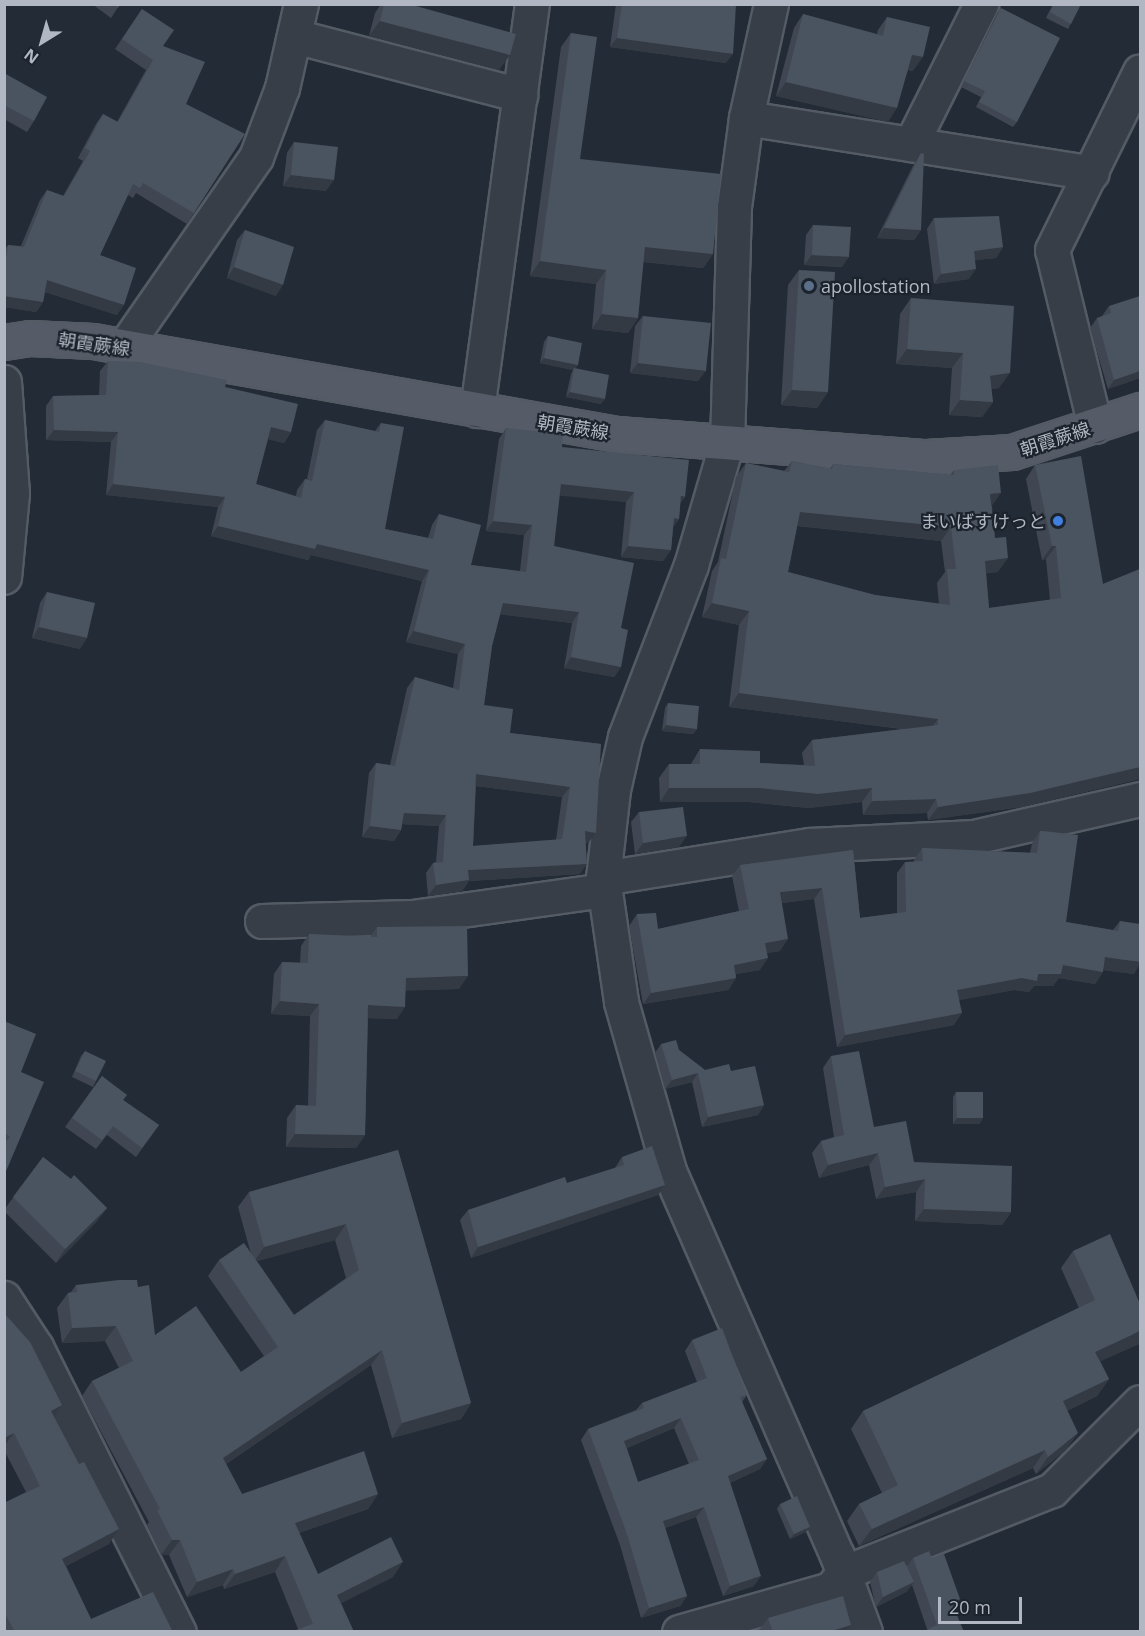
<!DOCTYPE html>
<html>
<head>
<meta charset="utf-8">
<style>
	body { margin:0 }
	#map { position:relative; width:1145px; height:1636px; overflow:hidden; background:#232c36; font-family:"Open Sans","Noto Sans JP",sans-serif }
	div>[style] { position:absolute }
	.roads { filter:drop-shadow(2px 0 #545b65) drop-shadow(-2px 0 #545b65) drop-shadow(0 2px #545b65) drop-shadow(0 -2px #545b65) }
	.minor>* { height:33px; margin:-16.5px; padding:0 16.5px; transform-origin:16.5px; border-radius:16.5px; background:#373e47 }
	.major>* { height:33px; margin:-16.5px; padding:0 16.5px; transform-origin:16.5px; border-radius:16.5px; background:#555c67 }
	.wall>* { inset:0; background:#404753 }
	.shaded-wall>* { inset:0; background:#343a43 }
	.building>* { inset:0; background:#4a5360 }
	.dots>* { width:16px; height:16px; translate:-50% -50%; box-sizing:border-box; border:3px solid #1c232c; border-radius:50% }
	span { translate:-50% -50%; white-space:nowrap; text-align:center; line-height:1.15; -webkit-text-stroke:4.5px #1c232c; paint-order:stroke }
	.poi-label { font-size:18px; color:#b1b8c3 }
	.left { translate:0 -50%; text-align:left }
	.right { translate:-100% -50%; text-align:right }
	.street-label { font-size:18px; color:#b1b8c3 }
	.frame { position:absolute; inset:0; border:6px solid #b1b8c3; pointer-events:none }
	.north { position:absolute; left:12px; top:12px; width:60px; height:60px; -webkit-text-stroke:4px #1c232c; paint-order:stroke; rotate:217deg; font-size:16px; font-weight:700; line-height:24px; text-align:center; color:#b1b8c3 }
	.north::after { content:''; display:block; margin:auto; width:21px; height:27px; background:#b1b8c3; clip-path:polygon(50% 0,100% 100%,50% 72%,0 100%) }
	.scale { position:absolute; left:938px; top:1597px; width:84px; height:27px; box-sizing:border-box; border:3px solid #b1b8c3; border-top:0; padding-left:8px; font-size:18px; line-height:21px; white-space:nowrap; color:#b1b8c3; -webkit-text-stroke:4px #1c232c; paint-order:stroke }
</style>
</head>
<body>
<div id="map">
	<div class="roads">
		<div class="minor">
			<div style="left:771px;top:4px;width:117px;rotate:102.4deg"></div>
			<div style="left:746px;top:118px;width:90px;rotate:97.7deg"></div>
			<div style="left:734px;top:207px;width:235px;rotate:91.7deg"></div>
			<div style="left:727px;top:442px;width:128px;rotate:106.3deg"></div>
			<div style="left:691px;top:565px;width:184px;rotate:111deg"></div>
			<div style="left:625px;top:737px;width:54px;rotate:102.8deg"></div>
			<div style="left:613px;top:790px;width:89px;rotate:96.5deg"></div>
			<div style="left:603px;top:878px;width:125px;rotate:81.7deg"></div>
			<div style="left:621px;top:1002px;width:176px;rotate:74.1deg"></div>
			<div style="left:669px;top:1171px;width:419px;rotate:66.4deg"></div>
			<div style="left:837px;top:1555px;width:82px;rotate:70deg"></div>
			<div style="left:294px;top:36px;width:234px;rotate:14.6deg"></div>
			<div style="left:746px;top:118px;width:350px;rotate:9deg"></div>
			<div style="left:911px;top:144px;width:157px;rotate:-63.4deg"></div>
			<div style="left:124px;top:347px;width:231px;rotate:-55.2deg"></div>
			<div style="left:256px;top:157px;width:74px;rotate:-69.4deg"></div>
			<div style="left:282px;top:88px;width:86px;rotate:-77.3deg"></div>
			<div style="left:4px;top:382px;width:111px;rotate:85.9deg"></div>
			<div style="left:12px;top:493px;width:84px;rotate:95.4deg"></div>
			<div style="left:477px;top:410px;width:410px;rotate:-82.3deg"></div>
			<div style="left:1095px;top:426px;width:181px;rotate:-103.7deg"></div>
			<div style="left:1052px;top:250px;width:199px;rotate:-63.8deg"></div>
			<div style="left:603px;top:878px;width:210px;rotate:-9.1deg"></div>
			<div style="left:810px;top:845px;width:164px;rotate:-2.8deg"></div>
			<div style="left:974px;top:837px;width:170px;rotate:-12.9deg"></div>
			<div style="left:262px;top:921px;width:150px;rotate:-1.5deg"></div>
			<div style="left:412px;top:917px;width:194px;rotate:-8deg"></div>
			<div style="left:4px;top:1298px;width:59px;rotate:56.9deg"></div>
			<div style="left:36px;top:1347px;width:319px;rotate:63.4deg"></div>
			<div style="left:679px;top:1632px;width:158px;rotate:-15.8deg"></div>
			<div style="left:831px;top:1589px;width:20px;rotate:-53deg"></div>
			<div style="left:843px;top:1573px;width:225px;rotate:-21.7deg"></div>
			<div style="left:1052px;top:1490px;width:124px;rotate:-45deg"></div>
		</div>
		<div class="major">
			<div style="left:4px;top:342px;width:26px;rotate:-9deg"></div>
			<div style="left:30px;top:338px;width:63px;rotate:2.7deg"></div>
			<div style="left:93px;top:341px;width:532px;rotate:10.06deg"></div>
			<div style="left:617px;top:434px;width:310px;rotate:4.3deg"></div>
			<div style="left:926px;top:457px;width:86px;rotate:-3.3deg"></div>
			<div style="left:1012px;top:452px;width:135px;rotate:-18.2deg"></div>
		</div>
	</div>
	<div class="wall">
		<div style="clip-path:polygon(92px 4px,120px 4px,111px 18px)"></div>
		<div style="clip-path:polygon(381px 4px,409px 4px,499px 70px,369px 36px,375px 13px)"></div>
		<div style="clip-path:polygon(616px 4px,736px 4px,726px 63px,610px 47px)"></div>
		<div style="clip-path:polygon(1053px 4px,1081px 4px,1068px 29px,1046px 18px)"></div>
		<div style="clip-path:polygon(1001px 8px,1017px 122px,1013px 127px,976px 107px,981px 97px,961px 87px,997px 13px)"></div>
		<div style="clip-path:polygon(142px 9px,163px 46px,186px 104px,194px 213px,187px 224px,136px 193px,133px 198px,128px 195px,100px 255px,117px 315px,45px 292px,43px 302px,36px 312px,4px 307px,4px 250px,8px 245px,21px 246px,40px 200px,47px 190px,63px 196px,83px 161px,78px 158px,96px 124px,103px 114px,117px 122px,146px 70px,115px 49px)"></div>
		<div style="clip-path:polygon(803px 14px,877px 34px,878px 30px,887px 17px,913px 71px,908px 70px,888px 122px,776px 96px,794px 28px)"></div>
		<div style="clip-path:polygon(571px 33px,580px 159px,713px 254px,703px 268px,643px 262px,638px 318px,628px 333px,592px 329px,596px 284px,530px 276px,561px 47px)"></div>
		<div style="clip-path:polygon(4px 73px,34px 121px,27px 132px,4px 119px)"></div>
		<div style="clip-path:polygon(294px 142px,326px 191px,283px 186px,287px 153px)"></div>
		<div style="clip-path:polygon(921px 153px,921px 230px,914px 240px,877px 238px,914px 164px)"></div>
		<div style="clip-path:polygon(934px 218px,1003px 247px,996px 258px,975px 260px,969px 279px,934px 284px,927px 229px)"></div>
		<div style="clip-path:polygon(813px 225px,842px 267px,804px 265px,806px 235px)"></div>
		<div style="clip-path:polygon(245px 230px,276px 296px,227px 278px,237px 240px)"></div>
		<div style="clip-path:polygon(799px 270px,828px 392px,817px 408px,781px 405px,788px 285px)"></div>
		<div style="clip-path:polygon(911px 298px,999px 388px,991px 389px,993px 402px,982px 417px,949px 415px,952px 368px,896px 364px,900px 314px)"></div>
		<div style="clip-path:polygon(1109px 306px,1140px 378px,1108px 389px,1090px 328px,1097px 318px,1102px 316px)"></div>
		<div style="clip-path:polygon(643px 316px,698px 381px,630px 373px,635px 326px)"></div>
		<div style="clip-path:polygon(548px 336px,578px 365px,575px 368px,601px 404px,566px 397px,571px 374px,573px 370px,540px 363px,544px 342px)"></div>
		<div style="clip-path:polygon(evenodd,108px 361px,225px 387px,291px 432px,284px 443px,268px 439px,256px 484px,296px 496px,297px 490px,305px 479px,307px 479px,317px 430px,325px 420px,375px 431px,381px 423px,385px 529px,428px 538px,432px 525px,439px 514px,471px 565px,520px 571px,524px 535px,486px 531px,499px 439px,506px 428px,562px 447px,680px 504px,679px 519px,673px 527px,671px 550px,663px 561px,621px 557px,626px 502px,559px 495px,554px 546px,621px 628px,621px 667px,614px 677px,564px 668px,572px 623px,500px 614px,492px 646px,484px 705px,510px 733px,601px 744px,588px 843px,586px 843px,580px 874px,469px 881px,462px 891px,428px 896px,426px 873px,433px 863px,436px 862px,439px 826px,402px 824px,401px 830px,394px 841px,362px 837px,369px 773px,376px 763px,390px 765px,407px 688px,415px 677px,453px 688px,458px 654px,406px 642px,422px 581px,311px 555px,308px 560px,211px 536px,218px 507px,106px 495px,111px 442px,46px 440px,46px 406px,53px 396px,99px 395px,100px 371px,108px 361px,476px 786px,562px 797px,556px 840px,473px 846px,476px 786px)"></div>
		<div style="clip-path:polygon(evenodd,792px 461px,830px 469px,833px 464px,950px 475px,954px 470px,992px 506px,998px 572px,986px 573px,989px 608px,1050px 600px,1046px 559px,1042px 560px,1026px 479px,1035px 465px,1103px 584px,1140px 569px,1140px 779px,1021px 807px,928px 820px,927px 813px,863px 815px,862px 802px,808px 808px,749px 802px,660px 802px,659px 778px,669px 764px,691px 764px,700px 749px,760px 763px,804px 765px,802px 753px,812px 740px,902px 729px,729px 707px,739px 625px,702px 617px,712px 571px,718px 562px,736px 477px,746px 463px,784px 471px,792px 461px,797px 526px,941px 541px,945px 572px,937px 583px,939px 604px,875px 595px,788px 572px,797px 526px)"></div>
		<div style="clip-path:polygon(47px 592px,80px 649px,32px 638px,40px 603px)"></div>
		<div style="clip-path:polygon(668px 703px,697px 729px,693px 734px,662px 731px,665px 708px)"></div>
		<div style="clip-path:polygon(639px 812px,679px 847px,635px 854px,631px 822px)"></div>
		<div style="clip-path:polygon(1040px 831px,1066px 922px,1113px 930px,1120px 921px,1134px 974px,1103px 970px,1103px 972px,1095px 984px,1059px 978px,1053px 986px,1034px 986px,1029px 992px,1014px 990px,959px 1000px,954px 1025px,837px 1047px,814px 899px,782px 903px,780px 951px,767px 953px,760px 970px,736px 974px,736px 978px,728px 990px,643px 1004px,629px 926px,637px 914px,658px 929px,739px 911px,732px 876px,740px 865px,853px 850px,860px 918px,897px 913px,897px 873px,905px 862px,914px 862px,914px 860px,922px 848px,1030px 853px,1032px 843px)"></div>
		<div style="clip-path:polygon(377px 927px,459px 989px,406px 990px,397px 1019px,368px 1018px,365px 1135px,356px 1148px,286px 1147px,287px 1118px,296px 1105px,308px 1106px,310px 1016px,271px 1014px,274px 974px,282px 962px,300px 963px,301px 946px,309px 934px,370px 937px)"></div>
		<div style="clip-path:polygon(4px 1021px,21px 1072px,4px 1176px)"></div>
		<div style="clip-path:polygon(661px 1044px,679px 1050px,705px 1070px,731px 1071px,764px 1105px,758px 1115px,702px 1127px,692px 1082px,665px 1089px,655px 1053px)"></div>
		<div style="clip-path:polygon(85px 1051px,96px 1081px,93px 1087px,72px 1077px,81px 1056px)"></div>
		<div style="clip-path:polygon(831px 1056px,874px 1127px,914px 1162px,1011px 1212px,1002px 1225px,915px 1221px,916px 1192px,876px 1199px,869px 1165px,819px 1178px,812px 1153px,821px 1141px,834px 1137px,823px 1068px)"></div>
		<div style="clip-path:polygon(102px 1076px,123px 1100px,159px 1125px,136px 1157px,107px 1135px,96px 1149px,65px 1127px)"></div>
		<div style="clip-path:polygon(956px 1092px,983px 1118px,979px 1124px,953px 1124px,953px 1097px)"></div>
		<div style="clip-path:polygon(evenodd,398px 1150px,471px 1403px,461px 1419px,392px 1438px,371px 1365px,226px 1464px,242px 1494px,378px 1494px,368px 1509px,299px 1533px,318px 1574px,393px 1577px,341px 1603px,354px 1632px,298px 1629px,275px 1572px,224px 1589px,223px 1585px,187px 1597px,169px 1555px,161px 1555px,147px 1525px,149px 1522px,82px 1396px,92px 1381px,119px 1368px,105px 1341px,62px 1343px,57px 1308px,68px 1293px,71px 1292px,76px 1285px,138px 1287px,155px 1335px,241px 1372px,264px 1356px,208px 1276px,219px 1260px,251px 1254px,238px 1207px,249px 1192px,398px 1150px,335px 1240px,346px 1278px,294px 1315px,257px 1261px,335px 1240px)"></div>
		<div style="clip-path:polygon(43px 1157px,107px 1208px,97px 1221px,56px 1263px,4px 1211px,4px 1210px)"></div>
		<div style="clip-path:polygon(622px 1157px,665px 1185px,658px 1195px,471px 1258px,460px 1220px,468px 1210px,567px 1183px,615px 1168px)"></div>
		<div style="clip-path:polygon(1073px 1251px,1139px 1344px,1100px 1361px,1109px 1379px,1097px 1396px,1067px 1411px,1066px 1450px,1036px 1474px,1033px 1468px,859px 1546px,847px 1521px,859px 1504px,882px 1493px,851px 1429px,863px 1411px,1079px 1308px,1061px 1268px)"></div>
		<div style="clip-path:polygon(4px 1313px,62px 1405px,54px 1417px,109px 1544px,66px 1566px,91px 1619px,173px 1632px,4px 1632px,4px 1503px,26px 1492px,4px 1450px)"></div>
		<div style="clip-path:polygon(evenodd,692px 1340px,747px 1395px,742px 1402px,767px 1459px,760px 1469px,730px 1483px,754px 1586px,723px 1596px,696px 1517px,665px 1528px,687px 1596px,680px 1606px,641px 1618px,620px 1545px,581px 1440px,588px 1429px,636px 1410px,642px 1403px,697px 1382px,685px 1351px,692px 1340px,674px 1428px,689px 1464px,638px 1482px,627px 1448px,674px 1428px)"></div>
		<div style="clip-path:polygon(780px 1504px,806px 1532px,790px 1539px,777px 1509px)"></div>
		<div style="clip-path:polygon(913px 1558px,932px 1558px,960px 1599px,954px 1608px,964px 1632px,927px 1629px,912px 1585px,906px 1592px,876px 1607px,870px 1582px,877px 1572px,907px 1567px)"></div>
		<div style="clip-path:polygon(768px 1618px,851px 1625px,846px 1632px,761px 1632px,760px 1629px)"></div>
	</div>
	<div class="shaded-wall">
		<div style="clip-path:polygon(380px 21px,510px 55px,499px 70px,369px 36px)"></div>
		<div style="clip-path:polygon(617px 38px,733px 54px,726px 63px,610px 47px)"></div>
		<div style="clip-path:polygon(912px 55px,923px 57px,913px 71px,902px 68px)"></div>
		<div style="clip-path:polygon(786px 82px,897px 108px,888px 122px,776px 96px)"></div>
		<div style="clip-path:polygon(291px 175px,334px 180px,326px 191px,283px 186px)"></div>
		<div style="clip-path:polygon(884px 228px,921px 230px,914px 240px,877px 238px)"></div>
		<div style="clip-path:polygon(645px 247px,713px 254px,703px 268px,635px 261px)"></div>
		<div style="clip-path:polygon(1003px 247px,996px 258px,967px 261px,974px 251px)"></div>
		<div style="clip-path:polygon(812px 255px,849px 257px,842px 267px,804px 265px)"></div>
		<div style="clip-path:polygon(540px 261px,606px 270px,596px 284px,530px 276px)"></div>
		<div style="clip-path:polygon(234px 267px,283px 285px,276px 296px,227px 278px)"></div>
		<div style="clip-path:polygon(976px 269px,969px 279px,934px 284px,941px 274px)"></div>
		<div style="clip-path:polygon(47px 280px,124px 305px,117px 315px,40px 290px)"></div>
		<div style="clip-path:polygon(4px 296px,43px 302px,36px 312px,4px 307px)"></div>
		<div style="clip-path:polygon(602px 314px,638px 318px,628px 333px,592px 329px)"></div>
		<div style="clip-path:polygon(907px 349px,963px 353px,952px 368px,896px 364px)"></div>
		<div style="clip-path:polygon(544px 358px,578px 365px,574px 370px,574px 368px,573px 370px,540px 363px)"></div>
		<div style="clip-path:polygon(638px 363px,706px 371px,698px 381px,630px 373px)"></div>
		<div style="clip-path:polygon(1140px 371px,1140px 378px,1108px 389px,1114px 380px)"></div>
		<div style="clip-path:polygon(1010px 373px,999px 388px,979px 391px,990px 376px)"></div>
		<div style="clip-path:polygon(792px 390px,828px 392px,817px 408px,781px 405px)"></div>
		<div style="clip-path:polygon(570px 392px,605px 399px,601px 404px,566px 397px)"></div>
		<div style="clip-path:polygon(960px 400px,993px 402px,982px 417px,949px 415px)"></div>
		<div style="clip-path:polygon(271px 427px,291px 432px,284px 443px,264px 438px)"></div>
		<div style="clip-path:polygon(54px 430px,118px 432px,111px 442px,46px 440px)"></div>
		<div style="clip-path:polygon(113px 484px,225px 497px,218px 507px,106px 495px)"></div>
		<div style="clip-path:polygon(561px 484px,634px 492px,626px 502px,553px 495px)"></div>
		<div style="clip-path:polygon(1001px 493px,991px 507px,990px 494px)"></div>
		<div style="clip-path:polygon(681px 496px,685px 497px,678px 507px)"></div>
		<div style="clip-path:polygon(800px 512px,951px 527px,941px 541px,791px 525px)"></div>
		<div style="clip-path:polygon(674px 518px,679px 519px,671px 529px)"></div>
		<div style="clip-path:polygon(493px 521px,532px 525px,524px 535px,486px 531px)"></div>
		<div style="clip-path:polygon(218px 526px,317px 544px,429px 570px,422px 581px,311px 555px,308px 560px,211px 536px)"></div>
		<div style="clip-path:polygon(628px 546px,671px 550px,663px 561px,621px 557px)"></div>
		<div style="clip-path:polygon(1052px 546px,1056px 546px,1046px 559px,1042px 560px)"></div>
		<div style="clip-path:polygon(1008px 558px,998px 572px,975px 575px,985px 561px)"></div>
		<div style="clip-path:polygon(503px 603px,579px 612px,572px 623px,496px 614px)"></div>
		<div style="clip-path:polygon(712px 603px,749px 611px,739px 625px,702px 617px)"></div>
		<div style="clip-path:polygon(39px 627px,87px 638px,80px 649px,32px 638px)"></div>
		<div style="clip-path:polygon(414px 631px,465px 644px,458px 654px,406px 642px)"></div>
		<div style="clip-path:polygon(571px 657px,621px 667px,614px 677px,564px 668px)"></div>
		<div style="clip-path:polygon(739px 693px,938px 719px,928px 732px,729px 707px)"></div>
		<div style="clip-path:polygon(666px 725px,697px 729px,693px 734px,662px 731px)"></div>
		<div style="clip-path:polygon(1140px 767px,1140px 779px,1021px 807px,928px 820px,938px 807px)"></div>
		<div style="clip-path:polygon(476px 774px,570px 787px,562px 797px,469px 785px)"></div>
		<div style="clip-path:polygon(669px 788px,872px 788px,862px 802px,808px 808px,749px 802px,660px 802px)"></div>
		<div style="clip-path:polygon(936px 799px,927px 813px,863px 815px,872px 801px)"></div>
		<div style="clip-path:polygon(404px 813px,446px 815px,439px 826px,396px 824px)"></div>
		<div style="clip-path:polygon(370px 826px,401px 830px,394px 841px,362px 837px)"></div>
		<div style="clip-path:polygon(585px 831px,596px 833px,588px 843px,578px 842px)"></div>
		<div style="clip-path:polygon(687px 836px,679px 847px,635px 854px,643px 843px)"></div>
		<div style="clip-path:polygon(587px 864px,580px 874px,469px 881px,462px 891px,428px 896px,436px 885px,468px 870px)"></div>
		<div style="clip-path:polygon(822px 888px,814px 899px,771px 904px,780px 892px)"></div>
		<div style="clip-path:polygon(788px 939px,780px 951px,757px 955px,765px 943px)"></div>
		<div style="clip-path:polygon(1105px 957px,1140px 962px,1140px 964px,1134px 974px,1097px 969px)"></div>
		<div style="clip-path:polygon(768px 958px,760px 970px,726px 976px,734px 965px)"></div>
		<div style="clip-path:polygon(1063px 965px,1103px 972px,1095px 984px,1059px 978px,1053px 986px,1034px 986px,1029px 992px,1014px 990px,949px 1002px,957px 990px,1038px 974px)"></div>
		<div style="clip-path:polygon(468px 976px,459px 989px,398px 991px,406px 978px)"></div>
		<div style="clip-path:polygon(736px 978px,728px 990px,643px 1004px,651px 993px)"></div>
		<div style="clip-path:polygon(280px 1001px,319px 1004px,310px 1016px,271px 1014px)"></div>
		<div style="clip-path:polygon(368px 1005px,405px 1007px,397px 1019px,359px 1018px)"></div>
		<div style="clip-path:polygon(962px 1013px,954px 1025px,837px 1047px,845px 1035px)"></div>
		<div style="clip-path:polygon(698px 1073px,692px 1082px,665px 1089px,672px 1080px)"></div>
		<div style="clip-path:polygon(764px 1105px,758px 1115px,702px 1127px,708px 1117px)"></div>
		<div style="clip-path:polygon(957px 1118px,983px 1118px,979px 1124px,953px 1124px)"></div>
		<div style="clip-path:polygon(295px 1134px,365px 1135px,356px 1148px,286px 1147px)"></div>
		<div style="clip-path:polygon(878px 1153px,869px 1165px,819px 1178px,828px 1165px)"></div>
		<div style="clip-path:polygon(925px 1179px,916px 1192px,876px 1199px,885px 1187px)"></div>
		<div style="clip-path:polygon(665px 1185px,658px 1195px,471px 1258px,478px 1247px)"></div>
		<div style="clip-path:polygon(107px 1208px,97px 1221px,56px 1263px,65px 1249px)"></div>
		<div style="clip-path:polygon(924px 1209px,1011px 1212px,1002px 1225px,915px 1221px)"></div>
		<div style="clip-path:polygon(346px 1224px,335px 1240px,254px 1262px,264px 1247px)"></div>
		<div style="clip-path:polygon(116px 1326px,105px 1341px,62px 1343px,72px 1328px)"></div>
		<div style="clip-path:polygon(1140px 1331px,1140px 1342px,1139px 1344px,1083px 1369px,1095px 1352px)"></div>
		<div style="clip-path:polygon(382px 1350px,371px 1365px,212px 1473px,223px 1458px)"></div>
		<div style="clip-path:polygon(1109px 1379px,1097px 1396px,1051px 1419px,1063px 1401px)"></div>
		<div style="clip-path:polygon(471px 1403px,461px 1419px,392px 1438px,402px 1423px)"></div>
		<div style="clip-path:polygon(62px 1405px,52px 1420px,51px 1411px)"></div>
		<div style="clip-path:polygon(681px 1418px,674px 1428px,617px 1452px,624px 1441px)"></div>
		<div style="clip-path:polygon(14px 1433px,4px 1446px,4px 1438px)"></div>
		<div style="clip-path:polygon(1078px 1433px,1066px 1450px,1036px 1474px,1048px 1457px)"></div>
		<div style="clip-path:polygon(1045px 1450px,1033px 1468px,859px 1546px,872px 1529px)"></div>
		<div style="clip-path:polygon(767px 1459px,760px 1469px,721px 1487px,728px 1476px)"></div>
		<div style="clip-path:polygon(378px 1494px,368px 1509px,284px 1538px,295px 1523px)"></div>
		<div style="clip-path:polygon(704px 1507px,696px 1517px,656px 1531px,663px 1521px)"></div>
		<div style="clip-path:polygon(810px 1527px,806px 1532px,790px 1539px,794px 1534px)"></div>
		<div style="clip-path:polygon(119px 1529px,109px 1544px,52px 1573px,62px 1559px)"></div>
		<div style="clip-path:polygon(172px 1540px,180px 1540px,169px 1555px,161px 1555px)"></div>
		<div style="clip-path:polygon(285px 1556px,275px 1572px,224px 1589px,235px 1574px)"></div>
		<div style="clip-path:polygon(403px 1562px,393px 1577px,326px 1611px,337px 1595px)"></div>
		<div style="clip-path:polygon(233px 1569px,223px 1585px,187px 1597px,197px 1582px)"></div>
		<div style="clip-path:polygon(761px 1576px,754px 1586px,723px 1596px,730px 1586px)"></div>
		<div style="clip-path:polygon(914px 1582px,906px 1592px,876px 1607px,883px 1597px)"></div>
		<div style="clip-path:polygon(687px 1596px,680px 1606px,641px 1618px,649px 1608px)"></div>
		<div style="clip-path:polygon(960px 1599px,953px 1609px,951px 1602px)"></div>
		<div style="clip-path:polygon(851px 1625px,846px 1632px,828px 1632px)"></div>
	</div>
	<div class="building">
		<div style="clip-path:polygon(114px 4px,120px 4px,118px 8px)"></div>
		<div style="clip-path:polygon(384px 4px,409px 4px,516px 34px,510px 55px,380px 21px)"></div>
		<div style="clip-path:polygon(622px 4px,736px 4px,733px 54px,617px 38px)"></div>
		<div style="clip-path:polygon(1054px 4px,1081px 4px,1071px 24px,1050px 12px)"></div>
		<div style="clip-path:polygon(1001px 8px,1060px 38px,1017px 122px,979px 102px,985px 91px,964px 81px)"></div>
		<div style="clip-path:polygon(142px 9px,174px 30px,163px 46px,205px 62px,186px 104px,245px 134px,194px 213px,143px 183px,140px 188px,133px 184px,100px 255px,136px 268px,124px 305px,47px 280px,43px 302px,4px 296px,4px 270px,8px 245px,24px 247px,47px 190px,64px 196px,90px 151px,85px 148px,103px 114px,118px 122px,153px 60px,122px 39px)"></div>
		<div style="clip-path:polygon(803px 14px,883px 36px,887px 17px,930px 27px,923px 57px,912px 55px,897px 108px,786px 82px)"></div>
		<div style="clip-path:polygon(571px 33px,597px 37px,580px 159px,721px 174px,713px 254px,645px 247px,638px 318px,602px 314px,606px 270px,540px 261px)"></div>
		<div style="clip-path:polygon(4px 73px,47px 97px,34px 121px,4px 105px)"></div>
		<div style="clip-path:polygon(294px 142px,338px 147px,334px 180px,291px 175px)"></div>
		<div style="clip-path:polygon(921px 153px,924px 154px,921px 230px,884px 228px)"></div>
		<div style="clip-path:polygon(999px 216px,1003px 247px,974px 251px,976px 269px,941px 274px,934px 218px)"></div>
		<div style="clip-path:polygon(813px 225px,851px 227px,849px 257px,812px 255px)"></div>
		<div style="clip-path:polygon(245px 230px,294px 247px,283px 285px,234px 267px)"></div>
		<div style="clip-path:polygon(799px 270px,835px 272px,828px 392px,792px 390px)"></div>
		<div style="clip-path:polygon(1140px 296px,1140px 371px,1114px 380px,1097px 318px,1111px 313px,1109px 306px)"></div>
		<div style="clip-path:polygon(911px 298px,1014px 306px,1010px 373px,990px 376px,993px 402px,960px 400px,963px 353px,907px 349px)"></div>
		<div style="clip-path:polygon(643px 316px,711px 323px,706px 371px,638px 363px)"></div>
		<div style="clip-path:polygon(548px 336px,582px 343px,578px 365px,544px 358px)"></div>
		<div style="clip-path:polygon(evenodd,108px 361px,140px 362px,227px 380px,225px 387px,298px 404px,291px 432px,271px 427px,256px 484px,301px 498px,305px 479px,312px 481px,325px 420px,379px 432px,381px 423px,404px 427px,385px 529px,433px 539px,439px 514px,481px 525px,471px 565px,526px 572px,532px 525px,493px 521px,506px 428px,563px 434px,562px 447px,689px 460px,685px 497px,681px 496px,679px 519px,674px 518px,671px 550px,628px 546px,634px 492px,561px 484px,554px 546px,634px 563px,621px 628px,628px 630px,621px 667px,571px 657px,579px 612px,503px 603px,492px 646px,484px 705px,513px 709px,510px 733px,601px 744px,596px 833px,585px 831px,587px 864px,468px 870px,469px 880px,436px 885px,433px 863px,443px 862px,446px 815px,404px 813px,401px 830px,370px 826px,376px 763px,395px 766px,415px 677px,459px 690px,465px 644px,414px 631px,429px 570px,317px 544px,315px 549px,218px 526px,225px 497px,113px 484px,118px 432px,54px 430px,53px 396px,106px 395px,108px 361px,476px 774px,570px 787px,562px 839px,473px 846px,476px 774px)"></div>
		<div style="clip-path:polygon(574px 368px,609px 375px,605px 399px,570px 392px)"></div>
		<div style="clip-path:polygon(evenodd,1081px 456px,1103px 584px,1140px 569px,1140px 767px,1030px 793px,938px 807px,936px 799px,872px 801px,872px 788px,818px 794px,759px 788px,669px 788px,669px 764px,700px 764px,700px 749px,760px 751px,760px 763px,815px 766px,812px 740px,938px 725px,938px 719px,739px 693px,749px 611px,712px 603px,721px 558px,726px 559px,746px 463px,789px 472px,792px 461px,832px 469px,833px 464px,954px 475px,954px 470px,998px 465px,1001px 493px,990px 494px,995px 538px,1006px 537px,1008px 558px,985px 561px,989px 608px,1061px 598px,1056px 546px,1052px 546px,1035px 465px,1081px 456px,800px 512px,951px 527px,956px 569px,947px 569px,950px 605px,875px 595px,788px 572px,800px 512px)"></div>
		<div style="clip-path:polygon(47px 592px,95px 603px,87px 638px,39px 627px)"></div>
		<div style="clip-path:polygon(668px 703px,699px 706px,697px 729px,666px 725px)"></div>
		<div style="clip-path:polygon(683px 807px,687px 836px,643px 843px,639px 812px)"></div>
		<div style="clip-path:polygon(1040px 831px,1043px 831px,1078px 835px,1066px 922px,1118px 931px,1120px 921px,1140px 924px,1140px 962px,1105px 957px,1103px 972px,1063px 965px,1061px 974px,1038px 974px,1037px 981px,1022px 978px,957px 990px,962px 1013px,845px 1035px,822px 888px,780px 892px,788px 939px,765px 943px,768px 958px,734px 965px,736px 978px,651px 993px,637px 914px,656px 913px,658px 929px,749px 909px,740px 865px,853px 850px,860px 918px,906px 912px,905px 862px,923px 861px,922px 848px,1037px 853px)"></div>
		<div style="clip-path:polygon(467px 926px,468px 976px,406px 978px,405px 1007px,368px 1005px,365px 1135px,295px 1134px,296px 1105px,316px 1106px,319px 1004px,280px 1001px,282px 962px,308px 963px,309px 934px,377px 937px,377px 927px)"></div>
		<div style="clip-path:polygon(4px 1021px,36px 1034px,21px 1072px,44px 1082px,4px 1176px,4px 1143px,10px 1137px,4px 1132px)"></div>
		<div style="clip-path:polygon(676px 1040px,679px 1050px,705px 1070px,729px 1064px,731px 1071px,755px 1066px,764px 1105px,708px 1117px,698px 1073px,672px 1080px,661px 1044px)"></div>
		<div style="clip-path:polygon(85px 1051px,106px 1061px,96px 1081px,75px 1071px)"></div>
		<div style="clip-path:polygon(859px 1051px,874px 1127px,906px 1121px,914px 1162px,1012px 1166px,1011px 1212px,924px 1209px,925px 1179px,885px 1187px,878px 1153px,828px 1165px,821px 1141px,844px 1135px,831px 1056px)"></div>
		<div style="clip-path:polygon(102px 1076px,127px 1095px,123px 1100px,159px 1125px,142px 1148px,113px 1126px,102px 1140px,72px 1118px)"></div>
		<div style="clip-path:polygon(956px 1092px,983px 1092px,983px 1118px,957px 1118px)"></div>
		<div style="clip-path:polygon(652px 1146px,665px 1185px,478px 1247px,468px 1210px,565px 1177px,567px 1183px,624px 1165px,622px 1157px)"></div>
		<div style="clip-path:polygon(398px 1150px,471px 1403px,402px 1423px,382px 1350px,223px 1458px,242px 1494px,364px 1451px,378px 1494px,295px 1523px,318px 1574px,391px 1537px,403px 1562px,337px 1595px,354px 1632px,290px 1632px,313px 1624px,285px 1556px,235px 1574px,233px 1569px,197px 1582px,180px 1540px,172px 1540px,157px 1510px,160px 1509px,92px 1381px,133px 1361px,116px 1326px,72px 1328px,68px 1293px,77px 1292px,76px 1285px,119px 1280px,137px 1280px,138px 1287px,149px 1285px,155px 1335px,196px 1306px,241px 1372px,278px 1347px,219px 1260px,244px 1243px,294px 1315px,359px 1270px,346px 1224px,264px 1247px,249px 1192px)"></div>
		<div style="clip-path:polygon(43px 1157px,71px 1179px,74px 1175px,107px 1208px,65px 1249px,13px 1197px)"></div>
		<div style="clip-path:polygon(1110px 1234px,1140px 1304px,1140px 1331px,1095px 1352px,1109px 1379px,1063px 1401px,1078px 1433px,1048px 1457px,1045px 1450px,872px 1529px,859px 1504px,898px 1485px,863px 1411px,1095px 1300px,1073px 1251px)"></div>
		<div style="clip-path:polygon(4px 1313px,30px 1342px,62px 1405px,51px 1411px,79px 1464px,84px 1462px,119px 1529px,62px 1559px,91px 1619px,153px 1592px,173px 1632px,15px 1632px,4px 1612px,4px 1503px,40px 1486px,14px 1433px,4px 1438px)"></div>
		<div style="clip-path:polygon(evenodd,722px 1328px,747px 1395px,740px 1397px,767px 1459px,728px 1476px,761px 1576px,730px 1586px,704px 1507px,663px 1521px,687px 1596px,649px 1608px,627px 1534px,588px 1429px,644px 1408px,642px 1403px,707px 1378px,692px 1340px,722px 1328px,681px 1418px,699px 1460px,638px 1482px,624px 1441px,681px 1418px)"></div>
		<div style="clip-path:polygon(797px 1496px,810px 1527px,794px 1534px,780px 1504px)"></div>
		<div style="clip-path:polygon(929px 1551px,932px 1558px,944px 1554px,960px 1599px,951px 1602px,964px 1632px,922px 1632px,937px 1625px,913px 1558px)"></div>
		<div style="clip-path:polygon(904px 1561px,914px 1582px,883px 1597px,877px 1572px)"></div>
		<div style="clip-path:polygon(843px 1596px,851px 1625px,828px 1632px,773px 1632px,768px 1618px)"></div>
	</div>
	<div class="dots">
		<div style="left:809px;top:286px;background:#5c6f8a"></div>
		<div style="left:1058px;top:521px;background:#3f7fe0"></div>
	</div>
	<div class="poi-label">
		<span class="left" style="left:821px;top:286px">apollostation</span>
		<span class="right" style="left:1046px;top:521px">まいばすけっと</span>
	</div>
	<div class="street-label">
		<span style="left:94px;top:344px;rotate:8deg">朝霞蕨線</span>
		<span style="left:573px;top:427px;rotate:9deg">朝霞蕨線</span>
		<span style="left:1055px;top:439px;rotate:-18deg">朝霞蕨線</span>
	</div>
	<div class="frame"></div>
	<div class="north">N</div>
	<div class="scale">20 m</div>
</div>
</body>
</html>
